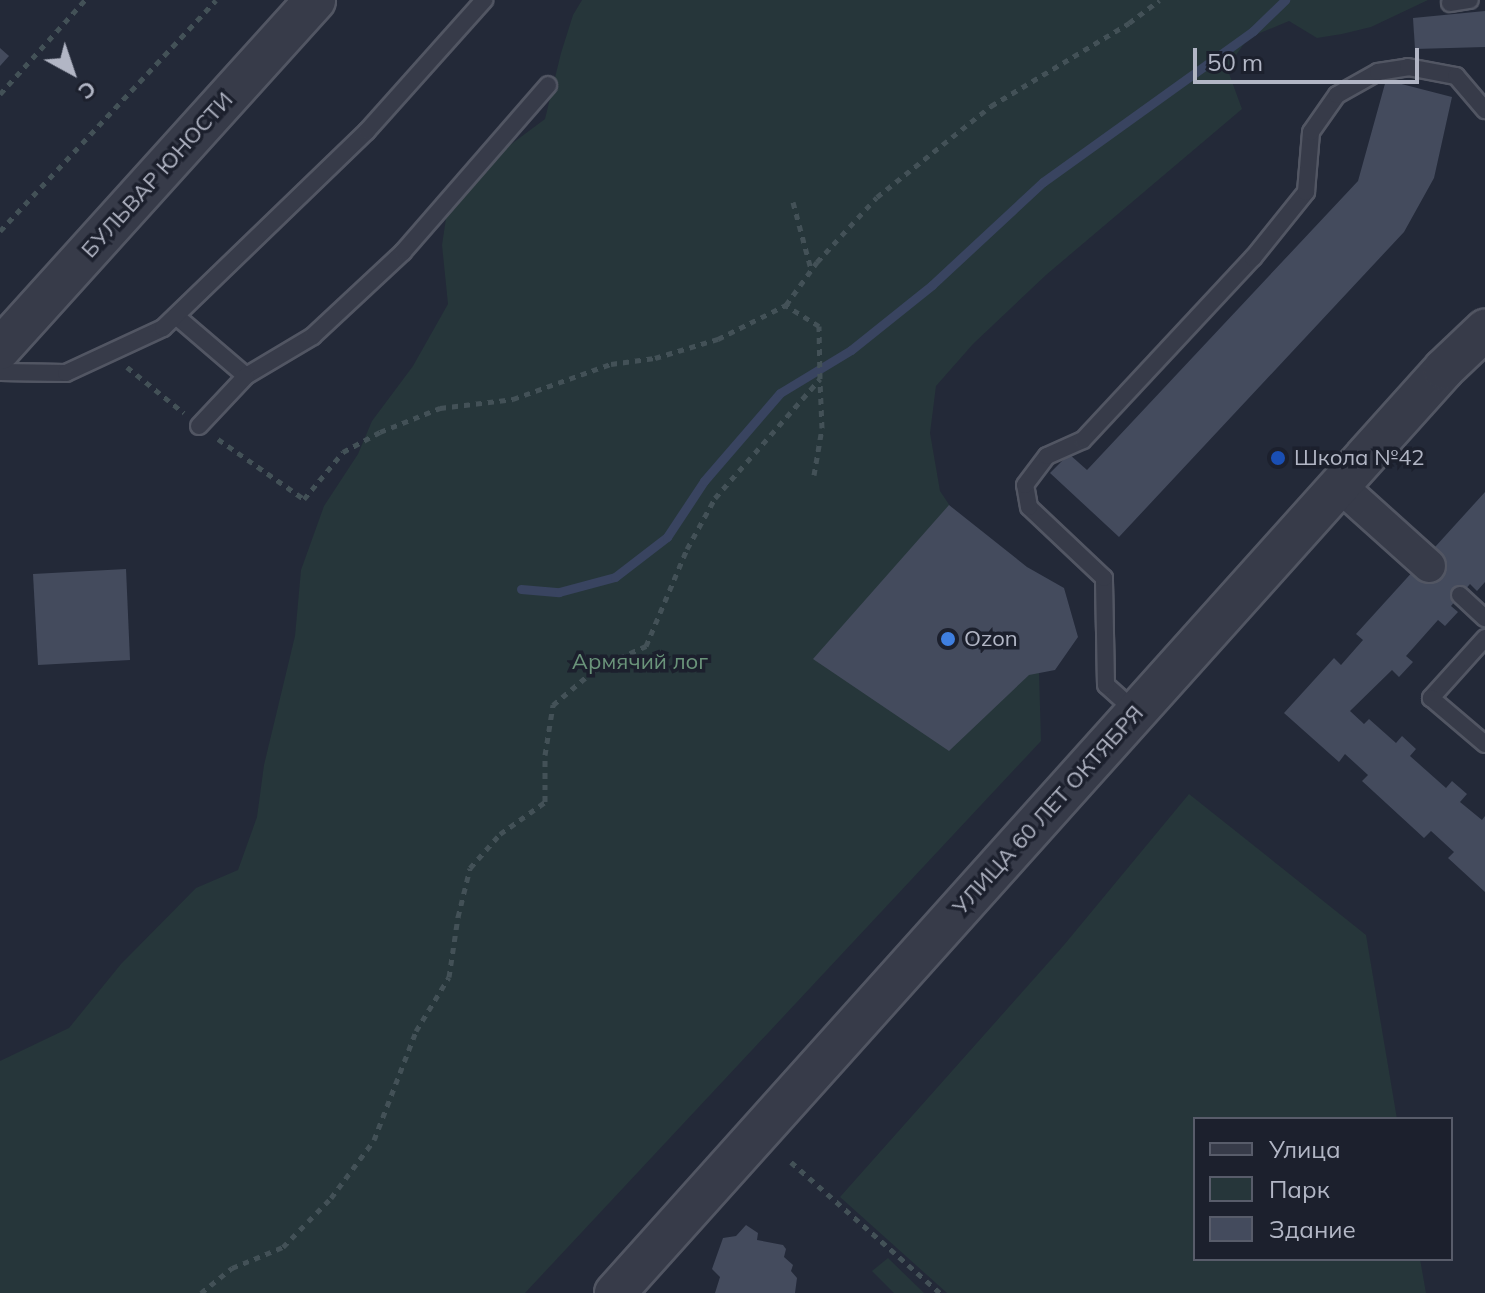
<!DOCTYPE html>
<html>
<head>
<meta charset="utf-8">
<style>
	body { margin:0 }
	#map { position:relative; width:1485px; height:1293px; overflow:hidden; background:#232938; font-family:Mulish,sans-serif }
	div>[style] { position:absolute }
	.green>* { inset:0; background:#26363a }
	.stream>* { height:9px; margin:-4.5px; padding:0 4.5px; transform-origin:4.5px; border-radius:4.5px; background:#394460 }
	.building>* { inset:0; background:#444b5d }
	.path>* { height:5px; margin-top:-2.5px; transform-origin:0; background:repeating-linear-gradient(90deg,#435157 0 6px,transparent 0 12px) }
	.roads { filter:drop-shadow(2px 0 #525663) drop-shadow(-2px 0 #525663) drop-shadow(0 2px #525663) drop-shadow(0 -2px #525663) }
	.service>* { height:16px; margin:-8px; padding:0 8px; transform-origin:8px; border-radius:8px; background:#373b49 }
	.minor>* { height:32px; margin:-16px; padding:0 16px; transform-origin:16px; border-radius:16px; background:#373b49 }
	.tertiary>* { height:40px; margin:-20px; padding:0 20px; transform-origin:20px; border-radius:20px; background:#373b49 }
	.dots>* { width:22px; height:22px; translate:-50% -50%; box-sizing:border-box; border:4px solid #1c202d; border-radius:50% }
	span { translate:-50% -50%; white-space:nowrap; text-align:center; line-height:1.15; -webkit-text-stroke:7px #1c202d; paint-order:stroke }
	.street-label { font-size:22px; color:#b2b6c5 }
	.poi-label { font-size:22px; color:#b2b6c5 }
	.left { translate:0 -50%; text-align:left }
	.park-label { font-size:22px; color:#6a947a }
	.legend { position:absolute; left:1193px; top:1117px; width:260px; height:144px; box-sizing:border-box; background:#1c202d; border:2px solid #585c6a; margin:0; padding:10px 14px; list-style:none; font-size:24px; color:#b2b6c5 }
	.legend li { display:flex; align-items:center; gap:16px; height:40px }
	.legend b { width:40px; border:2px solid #585c6a }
	.north { position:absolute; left:32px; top:32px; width:80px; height:80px; -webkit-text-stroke:6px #1c202d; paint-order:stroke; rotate:140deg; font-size:22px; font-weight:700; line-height:32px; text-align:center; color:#b2b6c5 }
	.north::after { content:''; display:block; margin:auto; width:28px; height:36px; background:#b2b6c5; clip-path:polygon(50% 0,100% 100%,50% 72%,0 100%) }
	.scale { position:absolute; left:1193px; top:48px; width:226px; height:36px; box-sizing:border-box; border:4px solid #b2b6c5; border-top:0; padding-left:10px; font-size:24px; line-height:28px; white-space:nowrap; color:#b2b6c5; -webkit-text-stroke:6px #1c202d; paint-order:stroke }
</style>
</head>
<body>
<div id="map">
	<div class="green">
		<div style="clip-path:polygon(582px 0,1428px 0,1371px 27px,1342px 34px,1317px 38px,1289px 21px,1248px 38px,1227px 68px,1242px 109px,1046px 275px,973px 344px,936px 386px,930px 433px,940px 491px,1038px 638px,1041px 741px,525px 1293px,0 1293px,0 1061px,69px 1028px,121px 964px,196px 888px,238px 870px,257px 817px,264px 765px,295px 636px,301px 570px,324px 506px,358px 454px,372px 421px,413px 366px,448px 304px,442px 245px,448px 205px,486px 163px,545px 119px,561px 53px,573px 15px)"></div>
		<div style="clip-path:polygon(1189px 794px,1366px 935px,1397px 1119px,1195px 1119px,1195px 1259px,1420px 1259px,1426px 1293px,947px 1293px,840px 1197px,1064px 945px)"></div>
		<div style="clip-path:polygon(888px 1258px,924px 1293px,894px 1293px,872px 1271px)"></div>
	</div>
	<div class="stream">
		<div style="left:521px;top:589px;width:38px;rotate:5deg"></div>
		<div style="left:559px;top:592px;width:58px;rotate:-15deg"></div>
		<div style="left:615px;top:577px;width:66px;rotate:-37.6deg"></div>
		<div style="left:667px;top:537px;width:67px;rotate:-56.5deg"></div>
		<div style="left:704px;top:481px;width:116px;rotate:-49.2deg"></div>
		<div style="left:780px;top:393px;width:83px;rotate:-31.2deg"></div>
		<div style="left:851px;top:350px;width:104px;rotate:-38.7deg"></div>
		<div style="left:932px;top:285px;width:151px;rotate:-42.9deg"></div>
		<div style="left:1043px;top:182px;width:259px;rotate:-35.7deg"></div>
		<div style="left:1253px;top:31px;width:45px;rotate:-44.1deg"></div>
	</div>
	<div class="building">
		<div style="clip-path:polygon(1485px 11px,1485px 47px,1415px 49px,1413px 18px)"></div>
		<div style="clip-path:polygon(0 48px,9px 56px,0 66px)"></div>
		<div style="clip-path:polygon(1386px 80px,1452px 97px,1434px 178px,1404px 232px,1119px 537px,1050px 473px,1069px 454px,1087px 470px,1358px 181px)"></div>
		<div style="clip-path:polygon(1485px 492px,1485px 582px,1477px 591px,1470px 584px,1451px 606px,1458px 612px,1445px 626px,1438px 620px,1406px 656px,1413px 662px,1399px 677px,1392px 670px,1350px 711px,1364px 724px,1369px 719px,1396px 743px,1402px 736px,1416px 749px,1410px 756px,1446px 788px,1452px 781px,1467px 794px,1460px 802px,1482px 820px,1485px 816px,1485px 892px,1448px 858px,1454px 852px,1431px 831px,1424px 838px,1362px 781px,1368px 775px,1345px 754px,1339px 762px,1284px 713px,1334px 658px,1341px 665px,1363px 640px,1356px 634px)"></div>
		<div style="clip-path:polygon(949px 505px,1027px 567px,1064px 588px,1078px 637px,1055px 670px,1029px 675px,949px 751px,813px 659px)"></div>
		<div style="clip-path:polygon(126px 569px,130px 660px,38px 665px,33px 574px)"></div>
		<div style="clip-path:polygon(746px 1225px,758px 1233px,757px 1240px,783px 1245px,786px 1249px,784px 1257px,793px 1265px,791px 1271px,797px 1278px,795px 1293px,715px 1293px,720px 1277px,712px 1269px,723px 1238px,736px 1236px)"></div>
	</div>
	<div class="path">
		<div style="left:0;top:94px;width:127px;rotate:-47.9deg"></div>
		<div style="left:793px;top:202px;width:69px;rotate:75deg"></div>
		<div style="left:0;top:231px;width:316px;rotate:-46.9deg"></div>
		<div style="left:127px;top:367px;width:73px;rotate:38.9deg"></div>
		<div style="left:218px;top:439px;width:105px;rotate:34.9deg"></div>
		<div style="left:304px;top:499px;width:61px;rotate:-50.3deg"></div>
		<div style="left:343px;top:452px;width:42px;rotate:-28.4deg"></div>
		<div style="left:380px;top:432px;width:65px;rotate:-21.8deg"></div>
		<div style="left:440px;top:408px;width:74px;rotate:-7deg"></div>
		<div style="left:513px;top:399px;width:104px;rotate:-19.7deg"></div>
		<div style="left:611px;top:364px;width:44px;rotate:-7.8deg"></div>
		<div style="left:655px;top:358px;width:66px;rotate:-16.8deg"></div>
		<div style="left:718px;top:339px;width:76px;rotate:-26.6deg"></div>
		<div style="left:786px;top:305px;width:53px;rotate:-54.2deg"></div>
		<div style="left:817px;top:262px;width:88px;rotate:-47.3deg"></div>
		<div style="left:877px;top:197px;width:146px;rotate:-38.6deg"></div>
		<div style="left:991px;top:106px;width:161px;rotate:-31deg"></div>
		<div style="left:1129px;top:23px;width:38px;rotate:-37deg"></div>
		<div style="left:814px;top:475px;width:48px;rotate:-80.3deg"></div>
		<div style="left:822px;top:428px;width:48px;rotate:-92.4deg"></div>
		<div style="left:791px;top:1162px;width:198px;rotate:41.3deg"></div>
		<div style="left:201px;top:1293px;width:40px;rotate:-39deg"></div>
		<div style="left:232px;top:1268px;width:55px;rotate:-22.4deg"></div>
		<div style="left:283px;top:1247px;width:69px;rotate:-45.6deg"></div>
		<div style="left:331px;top:1198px;width:72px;rotate:-53.4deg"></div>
		<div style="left:374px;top:1140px;width:117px;rotate:-68.9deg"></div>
		<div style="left:416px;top:1031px;width:63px;rotate:-58.6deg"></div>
		<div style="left:449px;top:977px;width:61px;rotate:-81.5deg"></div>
		<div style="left:458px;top:917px;width:50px;rotate:-76.2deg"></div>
		<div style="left:470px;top:868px;width:45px;rotate:-48.6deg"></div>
		<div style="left:500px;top:834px;width:55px;rotate:-35.4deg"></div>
		<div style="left:545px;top:802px;width:47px;rotate:-90deg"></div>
		<div style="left:545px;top:755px;width:51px;rotate:-80.9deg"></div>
		<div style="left:553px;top:705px;width:57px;rotate:-40.1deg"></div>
		<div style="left:597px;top:668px;width:54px;rotate:-24.2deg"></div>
		<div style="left:646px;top:646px;width:105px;rotate:-67.1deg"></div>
		<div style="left:687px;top:549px;width:58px;rotate:-61.2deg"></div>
		<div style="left:715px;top:498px;width:159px;rotate:-48.6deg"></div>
		<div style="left:820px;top:379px;width:53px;rotate:-91.1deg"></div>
		<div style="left:819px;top:326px;width:39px;rotate:-148deg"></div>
	</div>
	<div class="roads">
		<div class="service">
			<div style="left:1450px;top:3px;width:20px;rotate:-9deg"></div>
			<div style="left:176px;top:316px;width:92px;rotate:40.6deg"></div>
			<div style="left:246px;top:376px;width:78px;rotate:-30.8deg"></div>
			<div style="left:313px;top:336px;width:123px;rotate:-43deg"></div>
			<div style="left:403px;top:252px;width:221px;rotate:-49deg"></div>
			<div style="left:0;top:372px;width:66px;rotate:0.9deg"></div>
			<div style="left:66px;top:373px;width:107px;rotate:-24.9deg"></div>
			<div style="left:163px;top:328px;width:284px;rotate:-44deg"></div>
			<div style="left:367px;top:131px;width:176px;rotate:-48.2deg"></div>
			<div style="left:199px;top:426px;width:69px;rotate:-46.8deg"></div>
			<div style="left:1460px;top:595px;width:34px;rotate:43deg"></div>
			<div style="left:1485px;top:638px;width:81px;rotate:132deg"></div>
			<div style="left:1431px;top:698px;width:71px;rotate:40.4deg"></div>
			<div style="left:1136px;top:712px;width:40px;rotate:-138deg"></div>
			<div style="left:1106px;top:685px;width:107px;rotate:-91.1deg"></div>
			<div style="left:1104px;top:578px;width:103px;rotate:-136.6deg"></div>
			<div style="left:1029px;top:507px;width:22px;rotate:-100deg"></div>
			<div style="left:1025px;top:485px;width:36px;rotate:-53deg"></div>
			<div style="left:1047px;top:456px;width:39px;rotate:-24deg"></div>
			<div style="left:1083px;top:440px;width:249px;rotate:-47deg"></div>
			<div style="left:1253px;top:258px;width:85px;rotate:-51.2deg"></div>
			<div style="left:1306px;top:192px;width:60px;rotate:-85.2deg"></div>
			<div style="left:1311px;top:132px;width:45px;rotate:-54.9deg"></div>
			<div style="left:1337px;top:95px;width:47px;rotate:-29.3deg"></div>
			<div style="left:1378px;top:72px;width:30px;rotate:-9deg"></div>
			<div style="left:1408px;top:67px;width:49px;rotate:10.6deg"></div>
			<div style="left:1456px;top:76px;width:45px;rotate:49.5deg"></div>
		</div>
		<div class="minor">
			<div style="left:1339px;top:485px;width:121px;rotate:42deg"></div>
		</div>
		<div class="tertiary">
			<div style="left:0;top:349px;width:470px;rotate:-47.9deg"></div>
			<div style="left:615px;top:1293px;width:1241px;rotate:-48.1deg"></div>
			<div style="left:1444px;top:369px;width:57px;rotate:-43.6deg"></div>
		</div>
	</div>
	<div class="dots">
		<div style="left:1278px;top:458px;background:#1a4fb4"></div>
		<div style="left:948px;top:639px;background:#3f7fe0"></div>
	</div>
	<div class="street-label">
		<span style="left:157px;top:175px;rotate:-48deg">БУЛЬВАР ЮНОСТИ</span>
		<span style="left:1048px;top:810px;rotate:-48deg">УЛИЦА 60 ЛЕТ ОКТЯБРЯ</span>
	</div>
	<div class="poi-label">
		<span class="left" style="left:1294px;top:458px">Школа №42</span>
		<span class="left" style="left:964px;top:639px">Ozon</span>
	</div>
	<div class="park-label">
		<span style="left:640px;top:662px">Армячий лог</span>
	</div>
	<ul class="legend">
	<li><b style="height:10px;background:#373b49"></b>Улица</li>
	<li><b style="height:22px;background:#26363a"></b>Парк</li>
	<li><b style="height:22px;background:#444b5d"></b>Здание</li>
	</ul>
	<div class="north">С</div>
	<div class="scale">50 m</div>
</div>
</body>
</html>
